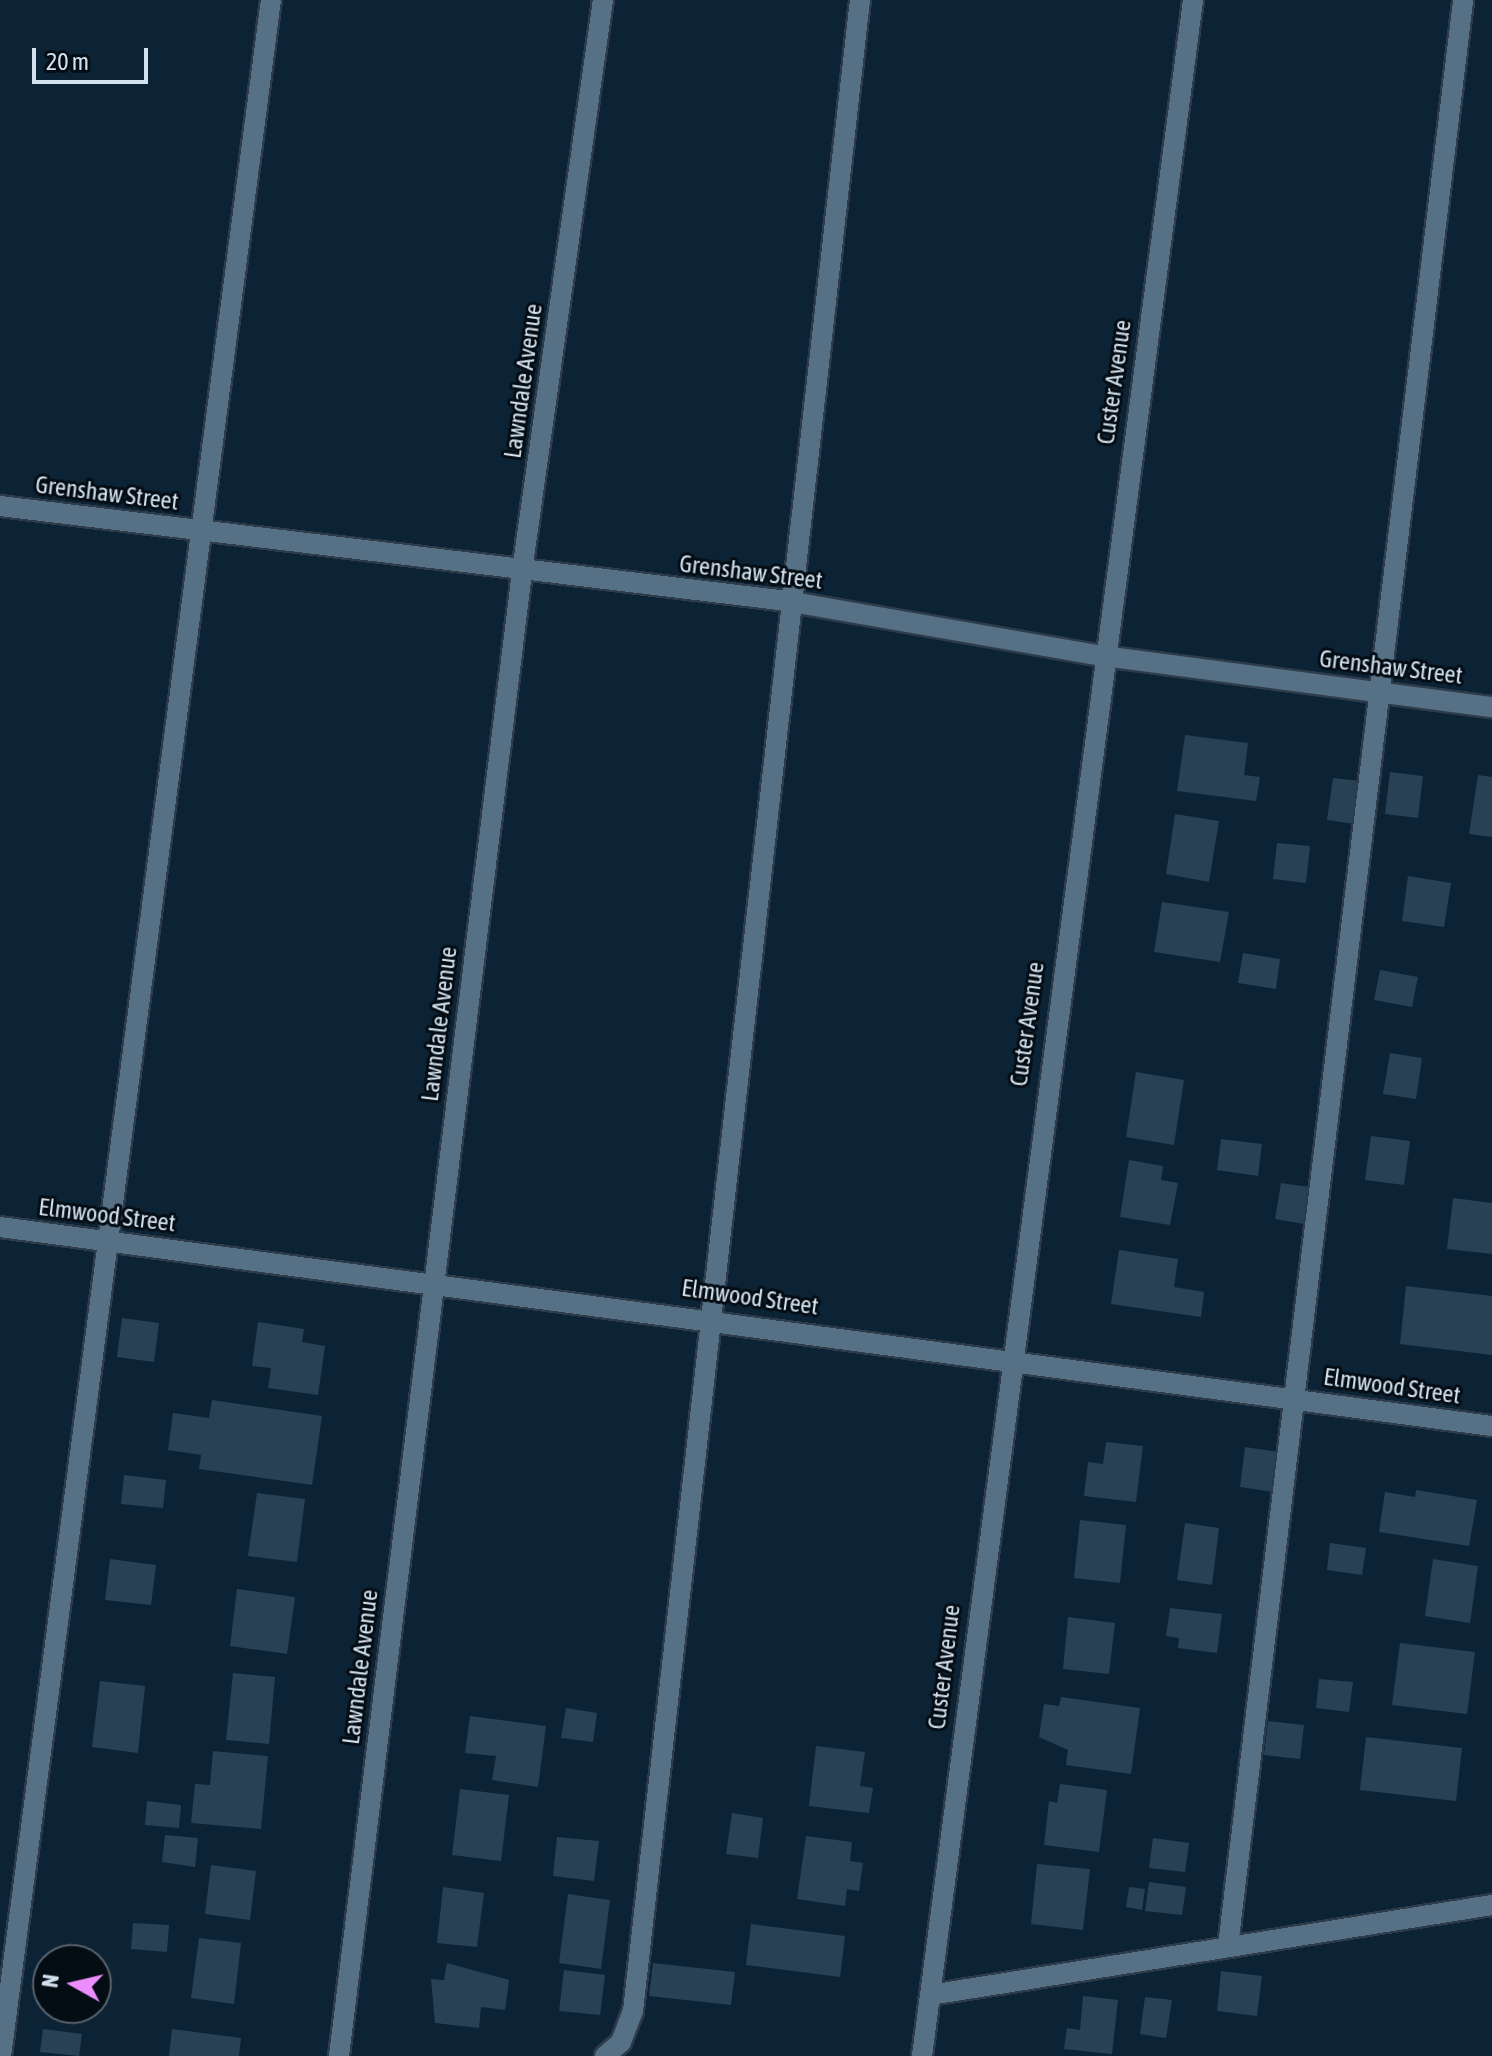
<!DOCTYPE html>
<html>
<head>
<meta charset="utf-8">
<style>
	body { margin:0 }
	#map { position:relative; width:1492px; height:2056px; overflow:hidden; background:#0b2335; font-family:"Asap Condensed",sans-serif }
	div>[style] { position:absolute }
	.building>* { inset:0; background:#294155 }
	.roads { filter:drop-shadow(2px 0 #2e3b4a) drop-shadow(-2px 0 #2e3b4a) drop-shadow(0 2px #2e3b4a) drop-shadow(0 -2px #2e3b4a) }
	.minor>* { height:20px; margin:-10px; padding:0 10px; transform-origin:10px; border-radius:10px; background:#567085 }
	span { translate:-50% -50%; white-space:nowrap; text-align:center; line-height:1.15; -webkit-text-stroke:6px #040c14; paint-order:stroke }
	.street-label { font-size:24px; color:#d3e1ee }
	.north { position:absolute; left:32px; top:1944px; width:80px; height:80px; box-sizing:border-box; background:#040c14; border:2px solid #57616b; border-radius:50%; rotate:278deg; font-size:22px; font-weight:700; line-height:32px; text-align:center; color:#d3e1ee }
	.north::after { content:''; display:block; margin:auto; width:28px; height:36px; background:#eb8dfc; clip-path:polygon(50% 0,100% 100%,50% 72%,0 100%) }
	.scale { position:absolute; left:32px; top:48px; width:116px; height:36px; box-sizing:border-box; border:4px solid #d3e1ee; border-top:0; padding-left:10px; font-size:24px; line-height:28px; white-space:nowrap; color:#d3e1ee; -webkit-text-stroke:6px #040c14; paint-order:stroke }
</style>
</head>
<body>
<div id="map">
	<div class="building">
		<div style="clip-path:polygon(1185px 735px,1248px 743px,1244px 775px,1260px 777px,1256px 801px,1177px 791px)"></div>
		<div style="clip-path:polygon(1390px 772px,1423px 776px,1418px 818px,1385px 814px)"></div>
		<div style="clip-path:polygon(1478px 775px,1492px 777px,1492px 837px,1469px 834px)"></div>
		<div style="clip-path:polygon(1333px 778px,1361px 781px,1355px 824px,1327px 820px)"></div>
		<div style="clip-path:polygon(1175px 814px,1219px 821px,1209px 882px,1166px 874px)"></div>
		<div style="clip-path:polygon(1277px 843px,1310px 846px,1306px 883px,1273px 879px)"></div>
		<div style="clip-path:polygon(1408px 876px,1451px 883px,1444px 927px,1402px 921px)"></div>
		<div style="clip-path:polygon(1162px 902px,1229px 912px,1220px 962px,1154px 952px)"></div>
		<div style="clip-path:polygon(1243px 953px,1280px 959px,1276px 989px,1238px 983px)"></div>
		<div style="clip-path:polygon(1380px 970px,1418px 977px,1412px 1007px,1374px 1000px)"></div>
		<div style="clip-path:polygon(1390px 1053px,1422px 1058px,1416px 1099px,1383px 1094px)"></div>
		<div style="clip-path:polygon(1136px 1072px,1184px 1080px,1174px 1145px,1126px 1137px)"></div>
		<div style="clip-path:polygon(1371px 1136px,1410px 1141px,1404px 1185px,1365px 1180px)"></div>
		<div style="clip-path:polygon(1221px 1139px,1262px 1144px,1258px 1176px,1217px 1170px)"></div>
		<div style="clip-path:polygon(1129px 1160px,1163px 1166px,1161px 1180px,1178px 1183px,1170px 1225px,1120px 1217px)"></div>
		<div style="clip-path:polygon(1281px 1183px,1309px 1187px,1304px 1224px,1275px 1219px)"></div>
		<div style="clip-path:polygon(1453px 1198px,1492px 1203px,1492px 1254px,1447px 1249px)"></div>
		<div style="clip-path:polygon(1119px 1250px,1178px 1259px,1174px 1287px,1204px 1292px,1201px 1317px,1111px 1304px)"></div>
		<div style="clip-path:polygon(1406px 1286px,1492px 1296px,1492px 1355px,1400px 1344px)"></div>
		<div style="clip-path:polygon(122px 1318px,159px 1323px,154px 1362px,117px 1357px)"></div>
		<div style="clip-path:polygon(258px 1322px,304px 1329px,302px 1342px,325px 1346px,318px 1395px,268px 1388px,271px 1368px,252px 1366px)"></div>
		<div style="clip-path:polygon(212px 1400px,322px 1416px,312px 1485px,199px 1469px,201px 1455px,168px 1450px,173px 1413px,209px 1418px)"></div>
		<div style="clip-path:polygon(1106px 1442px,1143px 1446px,1136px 1502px,1084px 1496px,1088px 1462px,1103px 1464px)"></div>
		<div style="clip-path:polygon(1245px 1447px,1279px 1452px,1274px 1492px,1240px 1487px)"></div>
		<div style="clip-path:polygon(124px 1475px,166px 1480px,163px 1508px,121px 1504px)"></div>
		<div style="clip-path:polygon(1416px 1490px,1477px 1500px,1469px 1546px,1379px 1532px,1385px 1492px,1415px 1497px)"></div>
		<div style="clip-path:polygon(257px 1493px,305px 1499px,297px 1562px,248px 1556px)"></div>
		<div style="clip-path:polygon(1080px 1520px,1126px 1525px,1120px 1583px,1074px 1578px)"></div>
		<div style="clip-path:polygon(1185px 1523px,1219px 1528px,1212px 1585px,1177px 1580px)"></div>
		<div style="clip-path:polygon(1330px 1543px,1366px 1548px,1362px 1575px,1327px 1570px)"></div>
		<div style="clip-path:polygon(110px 1559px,156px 1565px,151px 1605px,105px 1600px)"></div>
		<div style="clip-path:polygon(1433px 1559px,1478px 1566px,1470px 1623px,1425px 1616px)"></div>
		<div style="clip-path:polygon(237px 1589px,295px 1597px,287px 1654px,230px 1646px)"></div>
		<div style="clip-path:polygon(1170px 1608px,1222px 1614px,1217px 1653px,1178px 1648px,1179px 1638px,1166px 1636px)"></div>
		<div style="clip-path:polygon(1068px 1617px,1115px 1623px,1109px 1674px,1063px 1669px)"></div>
		<div style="clip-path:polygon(1400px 1643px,1475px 1652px,1467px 1714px,1392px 1705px)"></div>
		<div style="clip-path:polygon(233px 1673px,275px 1677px,269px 1744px,226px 1740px)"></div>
		<div style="clip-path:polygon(1319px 1679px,1353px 1682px,1349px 1712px,1316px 1708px)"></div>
		<div style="clip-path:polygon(100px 1681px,145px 1686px,138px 1753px,92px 1747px)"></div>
		<div style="clip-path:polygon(1061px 1697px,1140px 1708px,1131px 1774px,1066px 1765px,1068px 1750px,1039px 1737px,1044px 1704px,1059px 1706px)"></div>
		<div style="clip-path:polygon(566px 1708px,597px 1713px,593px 1742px,561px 1738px)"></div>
		<div style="clip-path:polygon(470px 1716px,546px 1726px,538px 1787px,492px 1780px,496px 1756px,465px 1753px)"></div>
		<div style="clip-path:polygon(1268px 1721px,1304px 1725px,1300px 1759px,1264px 1755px)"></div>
		<div style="clip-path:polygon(1366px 1737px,1462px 1748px,1456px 1801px,1360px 1790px)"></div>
		<div style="clip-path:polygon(816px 1746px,865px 1752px,860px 1786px,873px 1788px,869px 1813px,809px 1806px)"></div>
		<div style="clip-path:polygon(213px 1751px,268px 1756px,261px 1829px,191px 1823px,195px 1784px,210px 1785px)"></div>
		<div style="clip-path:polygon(1060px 1784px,1107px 1790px,1099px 1852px,1044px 1845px,1049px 1801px,1057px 1803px)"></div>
		<div style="clip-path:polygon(460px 1789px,509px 1795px,501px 1861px,452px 1855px)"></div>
		<div style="clip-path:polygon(147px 1801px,181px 1805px,179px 1828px,145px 1825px)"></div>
		<div style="clip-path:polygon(732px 1813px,763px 1818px,758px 1858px,726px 1854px)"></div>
		<div style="clip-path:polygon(165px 1835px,198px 1838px,195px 1867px,162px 1862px)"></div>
		<div style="clip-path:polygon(806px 1836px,852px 1842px,850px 1861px,863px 1863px,859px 1891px,847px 1889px,845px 1906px,797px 1899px)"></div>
		<div style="clip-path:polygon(557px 1837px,599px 1841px,594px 1881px,553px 1876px)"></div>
		<div style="clip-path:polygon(1153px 1838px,1189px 1843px,1185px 1872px,1149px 1868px)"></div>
		<div style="clip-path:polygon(1037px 1864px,1090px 1869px,1083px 1930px,1031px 1924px)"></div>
		<div style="clip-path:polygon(211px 1865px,256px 1871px,250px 1920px,205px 1914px)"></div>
		<div style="clip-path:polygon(1149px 1882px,1186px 1887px,1182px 1915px,1145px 1911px)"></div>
		<div style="clip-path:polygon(443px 1887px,484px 1893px,477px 1947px,437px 1943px)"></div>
		<div style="clip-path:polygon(1129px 1887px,1145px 1889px,1142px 1910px,1126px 1907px)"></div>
		<div style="clip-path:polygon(568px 1894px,610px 1900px,601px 1969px,559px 1963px)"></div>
		<div style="clip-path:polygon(133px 1923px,169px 1925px,167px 1952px,131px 1949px)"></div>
		<div style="clip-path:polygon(751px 1924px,845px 1936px,840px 1977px,746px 1965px)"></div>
		<div style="clip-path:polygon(199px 1938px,241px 1943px,234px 2004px,191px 1998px)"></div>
		<div style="clip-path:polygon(447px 1963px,509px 1980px,505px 2010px,481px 2007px,479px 2028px,435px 2023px,431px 1979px,444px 1980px)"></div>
		<div style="clip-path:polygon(653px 1963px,735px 1972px,731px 2005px,649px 1996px)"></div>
		<div style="clip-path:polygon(564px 1970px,605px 1975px,600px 2015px,559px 2011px)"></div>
		<div style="clip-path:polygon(1221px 1971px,1262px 1976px,1257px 2016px,1217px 2011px)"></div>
		<div style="clip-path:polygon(1083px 1996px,1118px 2000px,1112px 2054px,1064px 2049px,1067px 2028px,1080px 2030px)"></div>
		<div style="clip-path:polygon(1145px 1997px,1172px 2000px,1166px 2038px,1140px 2034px)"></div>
		<div style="clip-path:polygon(43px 2029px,82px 2034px,79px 2056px,40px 2052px)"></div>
		<div style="clip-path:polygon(172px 2029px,241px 2038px,239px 2056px,169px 2056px)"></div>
	</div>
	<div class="roads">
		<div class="minor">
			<div style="left:0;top:506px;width:793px;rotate:6.88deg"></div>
			<div style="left:787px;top:601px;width:321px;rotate:9.9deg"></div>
			<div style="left:1103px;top:656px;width:392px;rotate:7.5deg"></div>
			<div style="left:0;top:1227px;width:1505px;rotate:7.6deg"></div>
			<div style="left:1228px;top:1946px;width:1960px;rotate:-83.11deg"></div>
			<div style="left:930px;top:1995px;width:569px;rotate:-9.1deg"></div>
			<div style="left:1px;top:2056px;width:2074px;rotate:-82.52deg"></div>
			<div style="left:339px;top:2056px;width:1496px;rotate:-82.97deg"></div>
			<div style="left:522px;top:571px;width:577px;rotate:-81.93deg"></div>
			<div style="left:605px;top:2056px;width:21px;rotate:-41deg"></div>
			<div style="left:621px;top:2042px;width:33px;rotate:-69deg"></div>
			<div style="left:633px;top:2011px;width:2024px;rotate:-83.56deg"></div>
			<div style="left:922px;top:2056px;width:2074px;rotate:-82.49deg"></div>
		</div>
	</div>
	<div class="street-label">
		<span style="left:523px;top:381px;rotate:-82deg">Lawndale Avenue</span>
		<span style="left:1114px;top:382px;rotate:-82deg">Custer Avenue</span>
		<span style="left:107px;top:493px;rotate:7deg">Grenshaw Street</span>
		<span style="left:751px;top:572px;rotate:7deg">Grenshaw Street</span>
		<span style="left:1391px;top:667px;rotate:7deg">Grenshaw Street</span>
		<span style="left:439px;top:1024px;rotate:-83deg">Lawndale Avenue</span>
		<span style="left:1027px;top:1024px;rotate:-82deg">Custer Avenue</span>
		<span style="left:107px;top:1215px;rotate:7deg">Elmwood Street</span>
		<span style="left:750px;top:1297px;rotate:8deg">Elmwood Street</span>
		<span style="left:1392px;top:1386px;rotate:8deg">Elmwood Street</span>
		<span style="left:360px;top:1667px;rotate:-83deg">Lawndale Avenue</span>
		<span style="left:944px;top:1667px;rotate:-83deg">Custer Avenue</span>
	</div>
	<div class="north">N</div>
	<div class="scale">20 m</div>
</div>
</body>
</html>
